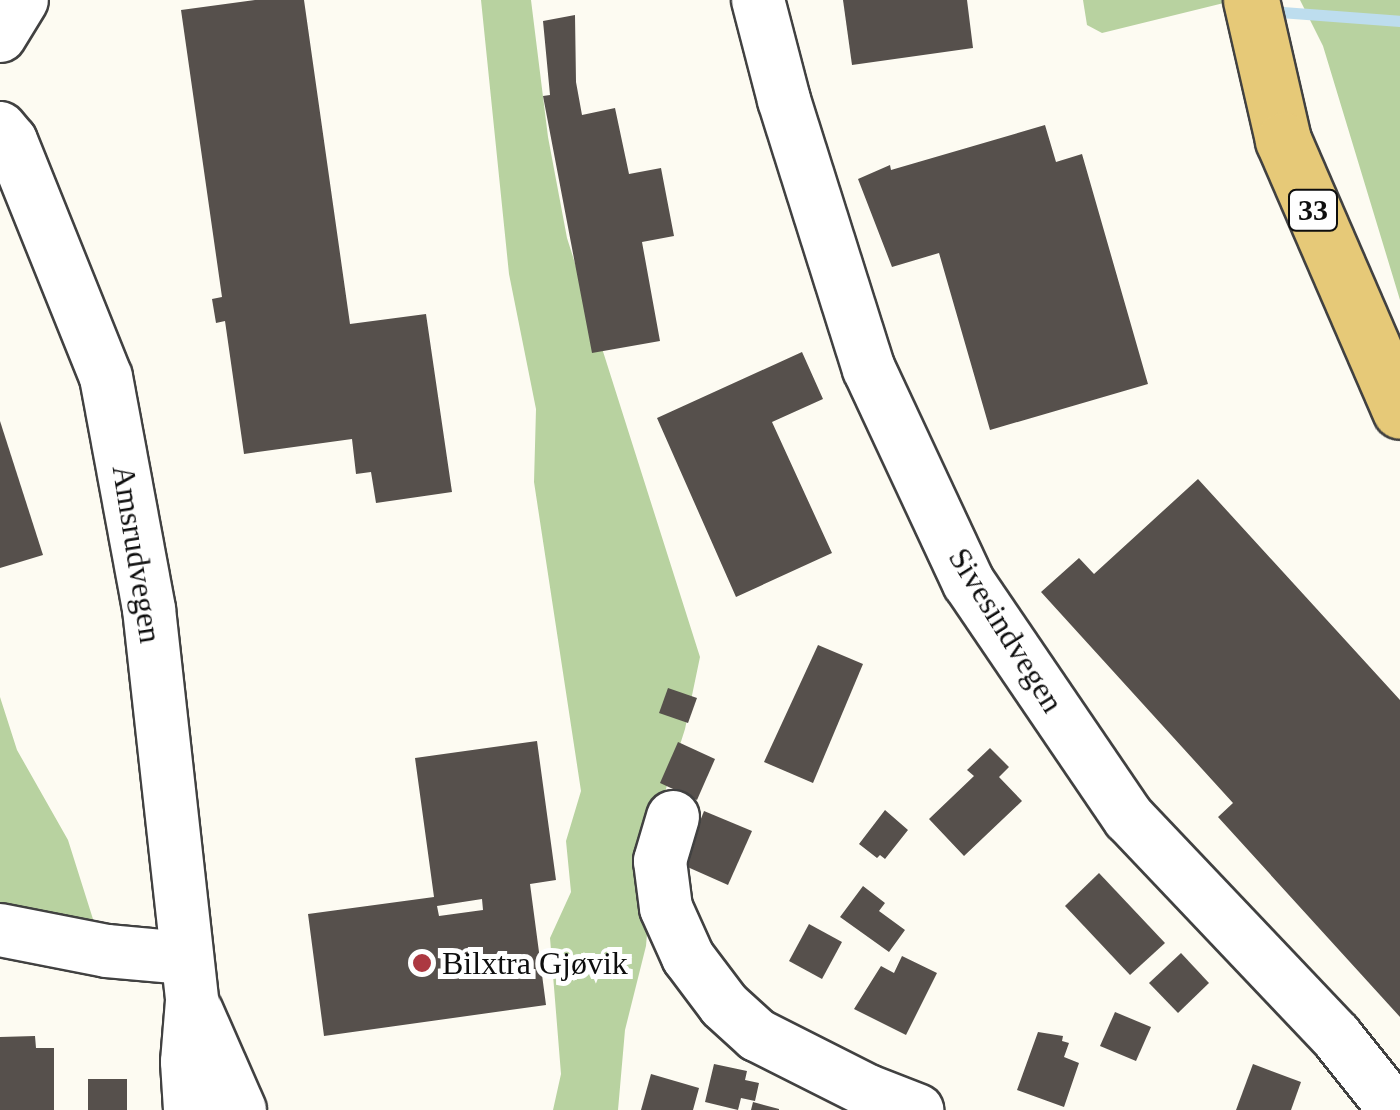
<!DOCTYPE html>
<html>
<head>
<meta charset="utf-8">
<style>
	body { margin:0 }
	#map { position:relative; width:1400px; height:1110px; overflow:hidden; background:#fdfbf2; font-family:"Times New Roman",serif }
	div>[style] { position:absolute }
	.forest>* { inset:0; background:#b8d2a0 }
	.stream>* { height:11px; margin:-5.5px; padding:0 5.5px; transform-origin:5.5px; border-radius:5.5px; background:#bdddee }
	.building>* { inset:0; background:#56504c }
	.roads { filter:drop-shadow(2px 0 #414141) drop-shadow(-2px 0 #414141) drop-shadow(0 2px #414141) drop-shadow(0 -2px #414141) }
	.minor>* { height:52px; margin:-26px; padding:0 26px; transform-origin:26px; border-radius:26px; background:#fff }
	.major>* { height:55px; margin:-27.5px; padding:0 27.5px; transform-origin:27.5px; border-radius:27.5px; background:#e6c978 }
	.dots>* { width:28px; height:28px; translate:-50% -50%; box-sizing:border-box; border:5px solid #fff; border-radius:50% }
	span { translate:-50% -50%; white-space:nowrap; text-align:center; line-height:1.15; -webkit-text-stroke:10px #fff; paint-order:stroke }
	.shield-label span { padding:2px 8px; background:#fff; border:2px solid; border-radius:8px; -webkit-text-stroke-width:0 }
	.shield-label { font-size:30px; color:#0e0e0e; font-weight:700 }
	.street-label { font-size:32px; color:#0e0e0e }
	.poi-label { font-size:32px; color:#0e0e0e }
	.left { translate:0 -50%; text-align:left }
</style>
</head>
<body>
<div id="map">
	<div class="forest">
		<div style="clip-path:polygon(481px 0,531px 0,548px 137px,567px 238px,700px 657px,685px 729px,643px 861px,649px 911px,646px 946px,625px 1030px,618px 1110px,553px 1110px,561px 1074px,550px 938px,571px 892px,566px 841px,581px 791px,534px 482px,536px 409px,509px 274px)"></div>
		<div style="clip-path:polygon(1083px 0,1236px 0,1102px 33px,1087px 25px)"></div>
		<div style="clip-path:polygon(1300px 0,1400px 0,1400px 300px,1323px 46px)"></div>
		<div style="clip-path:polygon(0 697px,17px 750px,68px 840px,104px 954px,0 948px)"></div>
	</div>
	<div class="stream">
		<div style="left:1268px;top:11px;width:132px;rotate:4.3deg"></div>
	</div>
	<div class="building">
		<div style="clip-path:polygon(255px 0,304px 0,350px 324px,426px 314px,452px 492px,376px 503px,371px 472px,356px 474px,352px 439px,244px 454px,225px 321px,216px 323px,212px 299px,222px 297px,181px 10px)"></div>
		<div style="clip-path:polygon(843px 0,967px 0,973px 48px,852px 65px)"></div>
		<div style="clip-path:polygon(575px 15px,576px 82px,582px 115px,615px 108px,629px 174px,661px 168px,674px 236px,642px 242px,660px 341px,592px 353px,543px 96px,550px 95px,543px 21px)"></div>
		<div style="clip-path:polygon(1045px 125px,1056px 162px,1082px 154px,1148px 384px,990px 430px,939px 253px,892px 267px,858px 179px,890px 165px,891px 170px)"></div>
		<div style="clip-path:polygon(802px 352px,823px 399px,772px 422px,832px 553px,736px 597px,657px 418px)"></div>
		<div style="clip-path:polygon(0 421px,43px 555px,0 568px)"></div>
		<div style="clip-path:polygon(1198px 479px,1400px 700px,1400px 1017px,1218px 817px,1233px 803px,1041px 592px,1079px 558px,1094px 574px)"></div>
		<div style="clip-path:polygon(818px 645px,863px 664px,813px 783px,764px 762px)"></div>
		<div style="clip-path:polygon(668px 688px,697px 698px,688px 723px,659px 713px)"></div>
		<div style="clip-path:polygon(evenodd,537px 741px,556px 880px,530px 884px,546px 1005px,324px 1036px,308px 914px,434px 897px,415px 758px,537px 741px,482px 899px,483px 910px,439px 916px,437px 906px,482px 899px)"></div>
		<div style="clip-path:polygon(678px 742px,715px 759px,697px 800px,660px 783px)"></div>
		<div style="clip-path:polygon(990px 748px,1009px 767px,999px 777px,1022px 801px,964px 856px,929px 819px,974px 776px,967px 770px)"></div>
		<div style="clip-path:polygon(885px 810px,908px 830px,885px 859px,880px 855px,877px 858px,859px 844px)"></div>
		<div style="clip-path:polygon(704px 811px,752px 831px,728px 885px,683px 865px)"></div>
		<div style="clip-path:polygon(1099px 873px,1165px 943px,1130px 975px,1065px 906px)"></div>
		<div style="clip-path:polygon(863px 886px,885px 903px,879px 911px,905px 930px,889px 952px,840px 917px)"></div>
		<div style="clip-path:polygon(809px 924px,842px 942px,822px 979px,789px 961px)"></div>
		<div style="clip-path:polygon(1181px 953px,1209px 983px,1178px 1013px,1149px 983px)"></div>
		<div style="clip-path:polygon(902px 956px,937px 973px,906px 1035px,854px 1009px,881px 966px,894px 973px)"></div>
		<div style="clip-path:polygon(1115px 1012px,1151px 1027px,1136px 1061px,1100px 1046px)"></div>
		<div style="clip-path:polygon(1038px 1032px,1063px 1036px,1062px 1041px,1069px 1043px,1064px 1057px,1079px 1063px,1064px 1107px,1017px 1090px)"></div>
		<div style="clip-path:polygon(35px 1036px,36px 1048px,54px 1048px,54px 1110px,0 1110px,0 1037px)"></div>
		<div style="clip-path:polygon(714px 1064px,747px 1071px,745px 1080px,759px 1083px,755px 1101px,741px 1098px,738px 1110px,705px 1102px)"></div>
		<div style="clip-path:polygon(1253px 1064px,1301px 1082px,1291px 1110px,1236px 1110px)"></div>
		<div style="clip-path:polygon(651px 1074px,699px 1088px,693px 1110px,641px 1110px)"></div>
		<div style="clip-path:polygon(88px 1079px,127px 1079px,127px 1110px,88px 1110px)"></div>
		<div style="clip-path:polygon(753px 1102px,779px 1109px,779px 1110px,751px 1110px)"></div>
	</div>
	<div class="roads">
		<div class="minor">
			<div style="left:758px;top:0;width:103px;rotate:75.4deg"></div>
			<div style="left:784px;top:100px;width:282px;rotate:72.5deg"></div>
			<div style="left:869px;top:369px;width:236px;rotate:65deg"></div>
			<div style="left:969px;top:583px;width:284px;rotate:55.8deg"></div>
			<div style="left:1129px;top:818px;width:301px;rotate:46.5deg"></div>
			<div style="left:1336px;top:1036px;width:95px;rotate:51.4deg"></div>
			<div style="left:0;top:36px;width:42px;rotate:-58.6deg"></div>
			<div style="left:0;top:128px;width:17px;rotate:50deg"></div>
			<div style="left:11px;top:141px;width:254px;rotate:68.1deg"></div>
			<div style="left:106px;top:377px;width:236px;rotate:79.5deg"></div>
			<div style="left:149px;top:609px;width:394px;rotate:83.7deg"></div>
			<div style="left:192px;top:1001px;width:61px;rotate:94.7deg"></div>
			<div style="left:187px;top:1062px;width:48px;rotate:86.4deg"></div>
			<div style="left:673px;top:817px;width:46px;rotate:106.5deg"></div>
			<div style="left:660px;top:861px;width:47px;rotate:82.7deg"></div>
			<div style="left:666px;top:908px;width:54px;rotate:65.8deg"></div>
			<div style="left:688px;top:957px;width:60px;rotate:53.1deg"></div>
			<div style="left:724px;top:1005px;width:45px;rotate:42.3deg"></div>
			<div style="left:757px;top:1035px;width:124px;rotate:26.8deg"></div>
			<div style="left:868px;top:1091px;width:53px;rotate:21.2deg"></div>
			<div style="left:0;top:930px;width:109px;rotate:11.1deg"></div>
			<div style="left:107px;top:951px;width:79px;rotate:5.1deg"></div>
			<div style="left:197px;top:1012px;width:107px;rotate:66.3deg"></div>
		</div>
		<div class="major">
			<div style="left:1251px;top:0;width:144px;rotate:77.1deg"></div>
			<div style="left:1283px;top:140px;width:295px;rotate:66.6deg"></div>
		</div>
	</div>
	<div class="dots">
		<div style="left:422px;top:963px;background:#ac3841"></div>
	</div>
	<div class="shield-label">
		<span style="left:1313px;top:210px">33</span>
	</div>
	<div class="street-label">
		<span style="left:137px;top:554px;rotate:81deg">Amsrudvegen</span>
		<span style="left:1006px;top:630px;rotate:58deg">Sivesindvegen</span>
	</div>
	<div class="poi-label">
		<span class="left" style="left:442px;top:963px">Bilxtra Gjøvik</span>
	</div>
</div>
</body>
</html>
